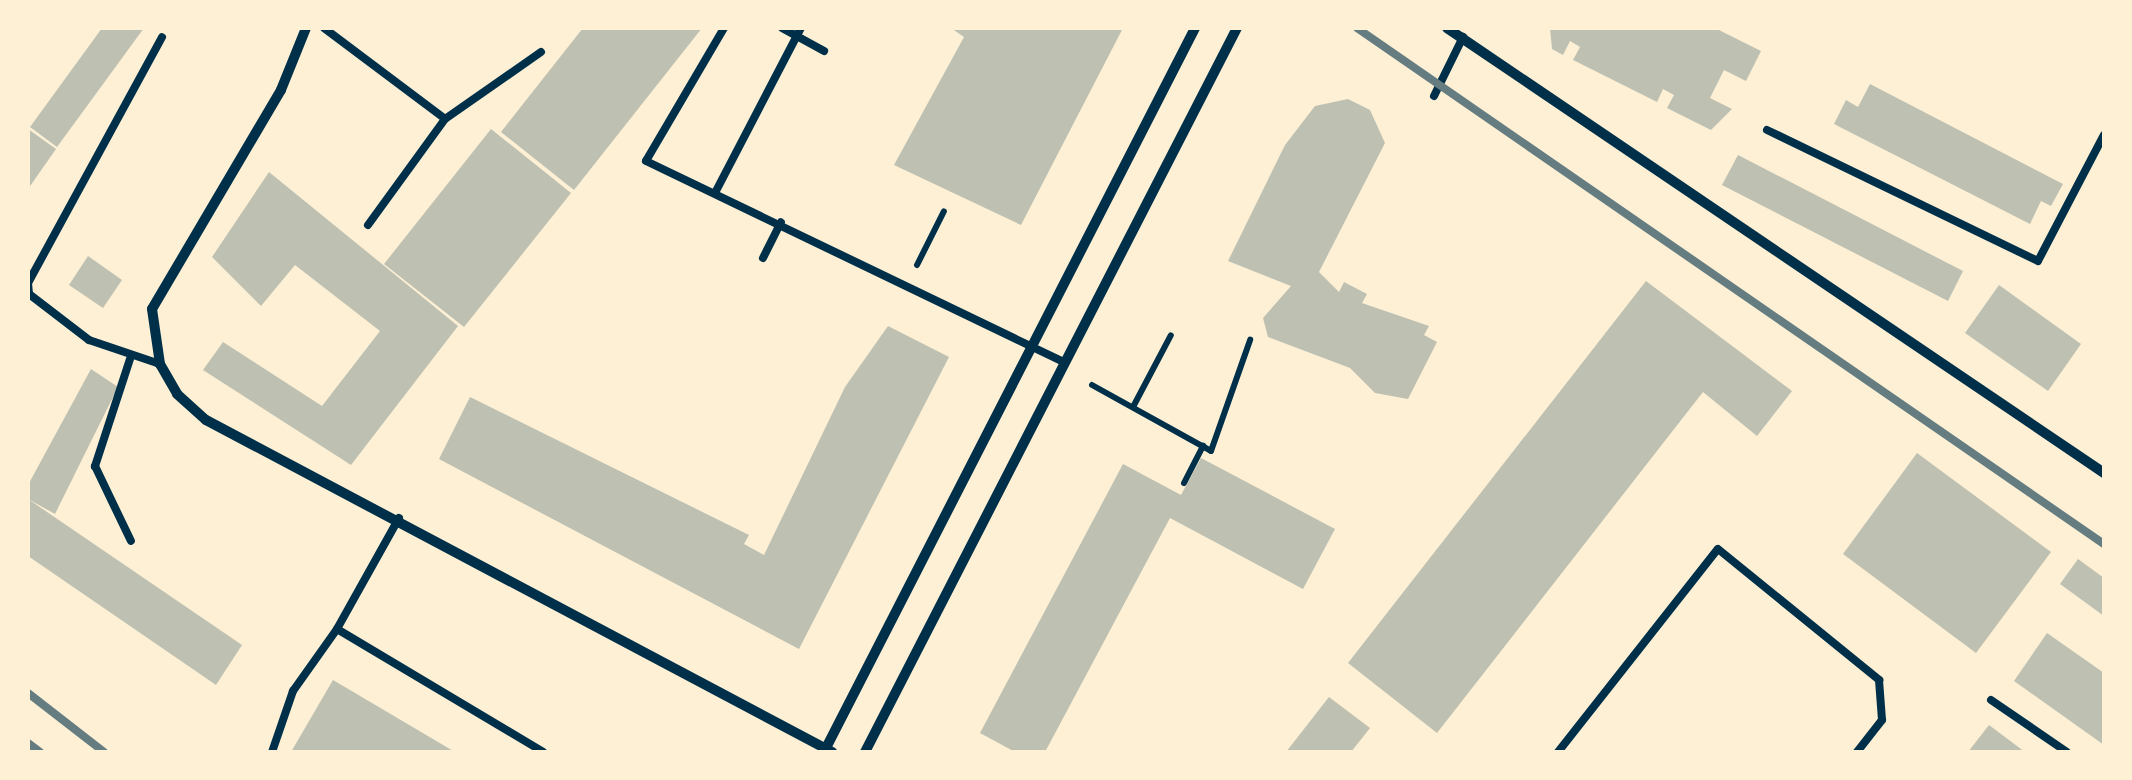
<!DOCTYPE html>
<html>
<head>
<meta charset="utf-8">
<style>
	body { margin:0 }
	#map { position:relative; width:2132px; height:780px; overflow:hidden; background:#fdf0d5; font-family:"Titillium Web",sans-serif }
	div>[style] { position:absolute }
	.building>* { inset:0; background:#bec0b2 }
	.path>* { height:6px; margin:-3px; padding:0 3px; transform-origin:3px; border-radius:3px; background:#003049 }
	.service>* { height:8px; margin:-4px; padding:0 4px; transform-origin:4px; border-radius:4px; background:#003049 }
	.minor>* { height:10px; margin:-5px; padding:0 5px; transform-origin:5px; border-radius:5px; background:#003049 }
	.rail>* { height:8px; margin:-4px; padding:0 4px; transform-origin:4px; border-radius:4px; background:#657d81 }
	span { translate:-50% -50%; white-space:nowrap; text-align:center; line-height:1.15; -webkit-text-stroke:8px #fdf0d5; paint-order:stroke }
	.frame { position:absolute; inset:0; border:30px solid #fdf0d5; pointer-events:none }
</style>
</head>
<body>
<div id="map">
	<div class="building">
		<div style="clip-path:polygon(102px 28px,144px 28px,57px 147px,30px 127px)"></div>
		<div style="clip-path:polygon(583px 28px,702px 28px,574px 190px,501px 132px)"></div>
		<div style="clip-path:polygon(951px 28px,1123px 28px,1021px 225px,894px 165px,964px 37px)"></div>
		<div style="clip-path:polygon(1550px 28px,1715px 28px,1761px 51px,1746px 81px,1724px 70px,1710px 98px,1732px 109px,1711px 130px,1667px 108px,1674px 95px,1663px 89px,1657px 102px,1573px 60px,1580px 47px,1570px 41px,1563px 55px,1552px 49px)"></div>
		<div style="clip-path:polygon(1870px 84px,2063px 184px,2051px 206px,2041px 201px,2030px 224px,1834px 124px,1846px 100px,1858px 107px)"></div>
		<div style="clip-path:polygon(1348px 99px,1370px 110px,1385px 143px,1319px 272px,1339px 292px,1344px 282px,1367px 294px,1362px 303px,1429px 326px,1424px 335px,1437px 342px,1408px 399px,1375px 393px,1350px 368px,1268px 337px,1263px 318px,1291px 286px,1228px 261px,1285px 145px,1315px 106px)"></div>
		<div style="clip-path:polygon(28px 129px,56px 149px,28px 189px)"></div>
		<div style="clip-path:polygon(491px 129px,571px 193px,464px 327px,384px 264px)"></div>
		<div style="clip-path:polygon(1738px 155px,1963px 271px,1948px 301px,1722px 185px)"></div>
		<div style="clip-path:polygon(269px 172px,458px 326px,351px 465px,203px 370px,223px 342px,322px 406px,380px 331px,295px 265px,261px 306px,212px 257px)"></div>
		<div style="clip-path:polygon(88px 256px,122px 280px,103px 308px,69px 285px)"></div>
		<div style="clip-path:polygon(1646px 281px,1792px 391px,1757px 436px,1703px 392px,1437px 733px,1348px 663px)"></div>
		<div style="clip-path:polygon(1999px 285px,2081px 344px,2048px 391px,1965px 333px)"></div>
		<div style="clip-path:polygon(888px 326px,949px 357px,799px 649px,439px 459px,470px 397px,749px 535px,744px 544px,764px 555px,845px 387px)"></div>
		<div style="clip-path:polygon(91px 369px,118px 387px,55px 514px,28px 499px,28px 485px)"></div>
		<div style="clip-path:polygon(1917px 453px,2051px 552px,1976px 653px,1843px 554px)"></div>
		<div style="clip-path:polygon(1201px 458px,1335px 529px,1303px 589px,1170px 518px,1045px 752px,1015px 752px,980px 733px,1123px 464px,1181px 495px)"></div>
		<div style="clip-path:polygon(28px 499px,242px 645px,216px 685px,28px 556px)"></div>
		<div style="clip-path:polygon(2078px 559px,2104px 578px,2104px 616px,2060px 584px)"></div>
		<div style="clip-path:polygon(2047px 633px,2104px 673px,2104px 745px,2014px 681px)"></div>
		<div style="clip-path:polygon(333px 680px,455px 752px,291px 752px)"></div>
		<div style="clip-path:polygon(1329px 697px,1370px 728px,1351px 752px,1286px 752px)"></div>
		<div style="clip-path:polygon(1989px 725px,2025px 752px,1968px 752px)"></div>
	</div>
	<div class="path">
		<div style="left:917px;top:265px;width:60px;rotate:-63.4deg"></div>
		<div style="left:1092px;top:385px;width:136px;rotate:29deg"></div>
		<div style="left:1211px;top:451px;width:118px;rotate:-70.6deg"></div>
		<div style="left:1133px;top:407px;width:81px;rotate:-62.2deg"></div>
		<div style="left:1184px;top:483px;width:42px;rotate:-62.8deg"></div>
	</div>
	<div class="service">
		<div style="left:324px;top:28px;width:151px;rotate:36.9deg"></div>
		<div style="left:445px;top:119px;width:131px;rotate:126deg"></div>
		<div style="left:724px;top:28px;width:154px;rotate:120.4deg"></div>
		<div style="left:646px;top:161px;width:465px;rotate:25.7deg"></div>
		<div style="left:782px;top:28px;width:48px;rotate:28.7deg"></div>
		<div style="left:1434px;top:96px;width:66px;rotate:-63.8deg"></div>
		<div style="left:445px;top:119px;width:117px;rotate:-34.9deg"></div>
		<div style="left:1767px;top:130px;width:301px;rotate:25.8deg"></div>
		<div style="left:2038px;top:261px;width:142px;rotate:-62.4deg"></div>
		<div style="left:716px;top:191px;width:184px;rotate:-62.5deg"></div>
		<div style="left:763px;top:258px;width:40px;rotate:-63.4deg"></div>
		<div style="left:130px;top:359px;width:113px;rotate:108.1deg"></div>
		<div style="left:95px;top:466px;width:83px;rotate:64.4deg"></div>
		<div style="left:160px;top:364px;width:75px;rotate:-161.3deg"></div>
		<div style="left:89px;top:340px;width:76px;rotate:-142.5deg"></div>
		<div style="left:29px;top:294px;width:11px;rotate:-95deg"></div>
		<div style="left:28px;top:283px;width:280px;rotate:-61.4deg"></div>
		<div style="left:399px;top:518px;width:127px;rotate:119.2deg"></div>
		<div style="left:337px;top:629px;width:240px;rotate:30.8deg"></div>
		<div style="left:1991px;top:700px;width:92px;rotate:34.4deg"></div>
		<div style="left:272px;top:752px;width:65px;rotate:-71deg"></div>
		<div style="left:293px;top:691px;width:76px;rotate:-54.6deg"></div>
		<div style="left:1558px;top:752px;width:258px;rotate:-51.8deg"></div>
		<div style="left:1718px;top:549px;width:208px;rotate:39.1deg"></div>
		<div style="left:1879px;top:680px;width:40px;rotate:85.7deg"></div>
		<div style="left:1882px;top:720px;width:41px;rotate:128deg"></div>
	</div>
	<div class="minor">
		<div style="left:306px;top:28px;width:67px;rotate:112deg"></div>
		<div style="left:281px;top:90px;width:254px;rotate:120.5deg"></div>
		<div style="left:152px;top:309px;width:56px;rotate:81.7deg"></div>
		<div style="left:160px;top:364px;width:34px;rotate:60deg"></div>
		<div style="left:177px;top:394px;width:39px;rotate:42deg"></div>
		<div style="left:206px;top:420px;width:709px;rotate:27.94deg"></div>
		<div style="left:1447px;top:28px;width:794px;rotate:34.11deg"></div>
		<div style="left:826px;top:748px;width:809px;rotate:-62.86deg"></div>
		<div style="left:865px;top:752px;width:814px;rotate:-62.81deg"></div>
	</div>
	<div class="rail">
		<div style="left:1357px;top:28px;width:908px;rotate:34.64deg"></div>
		<div style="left:28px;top:693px;width:96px;rotate:37.8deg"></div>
		<div style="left:28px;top:743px;width:15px;rotate:37deg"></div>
	</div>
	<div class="frame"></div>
</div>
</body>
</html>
